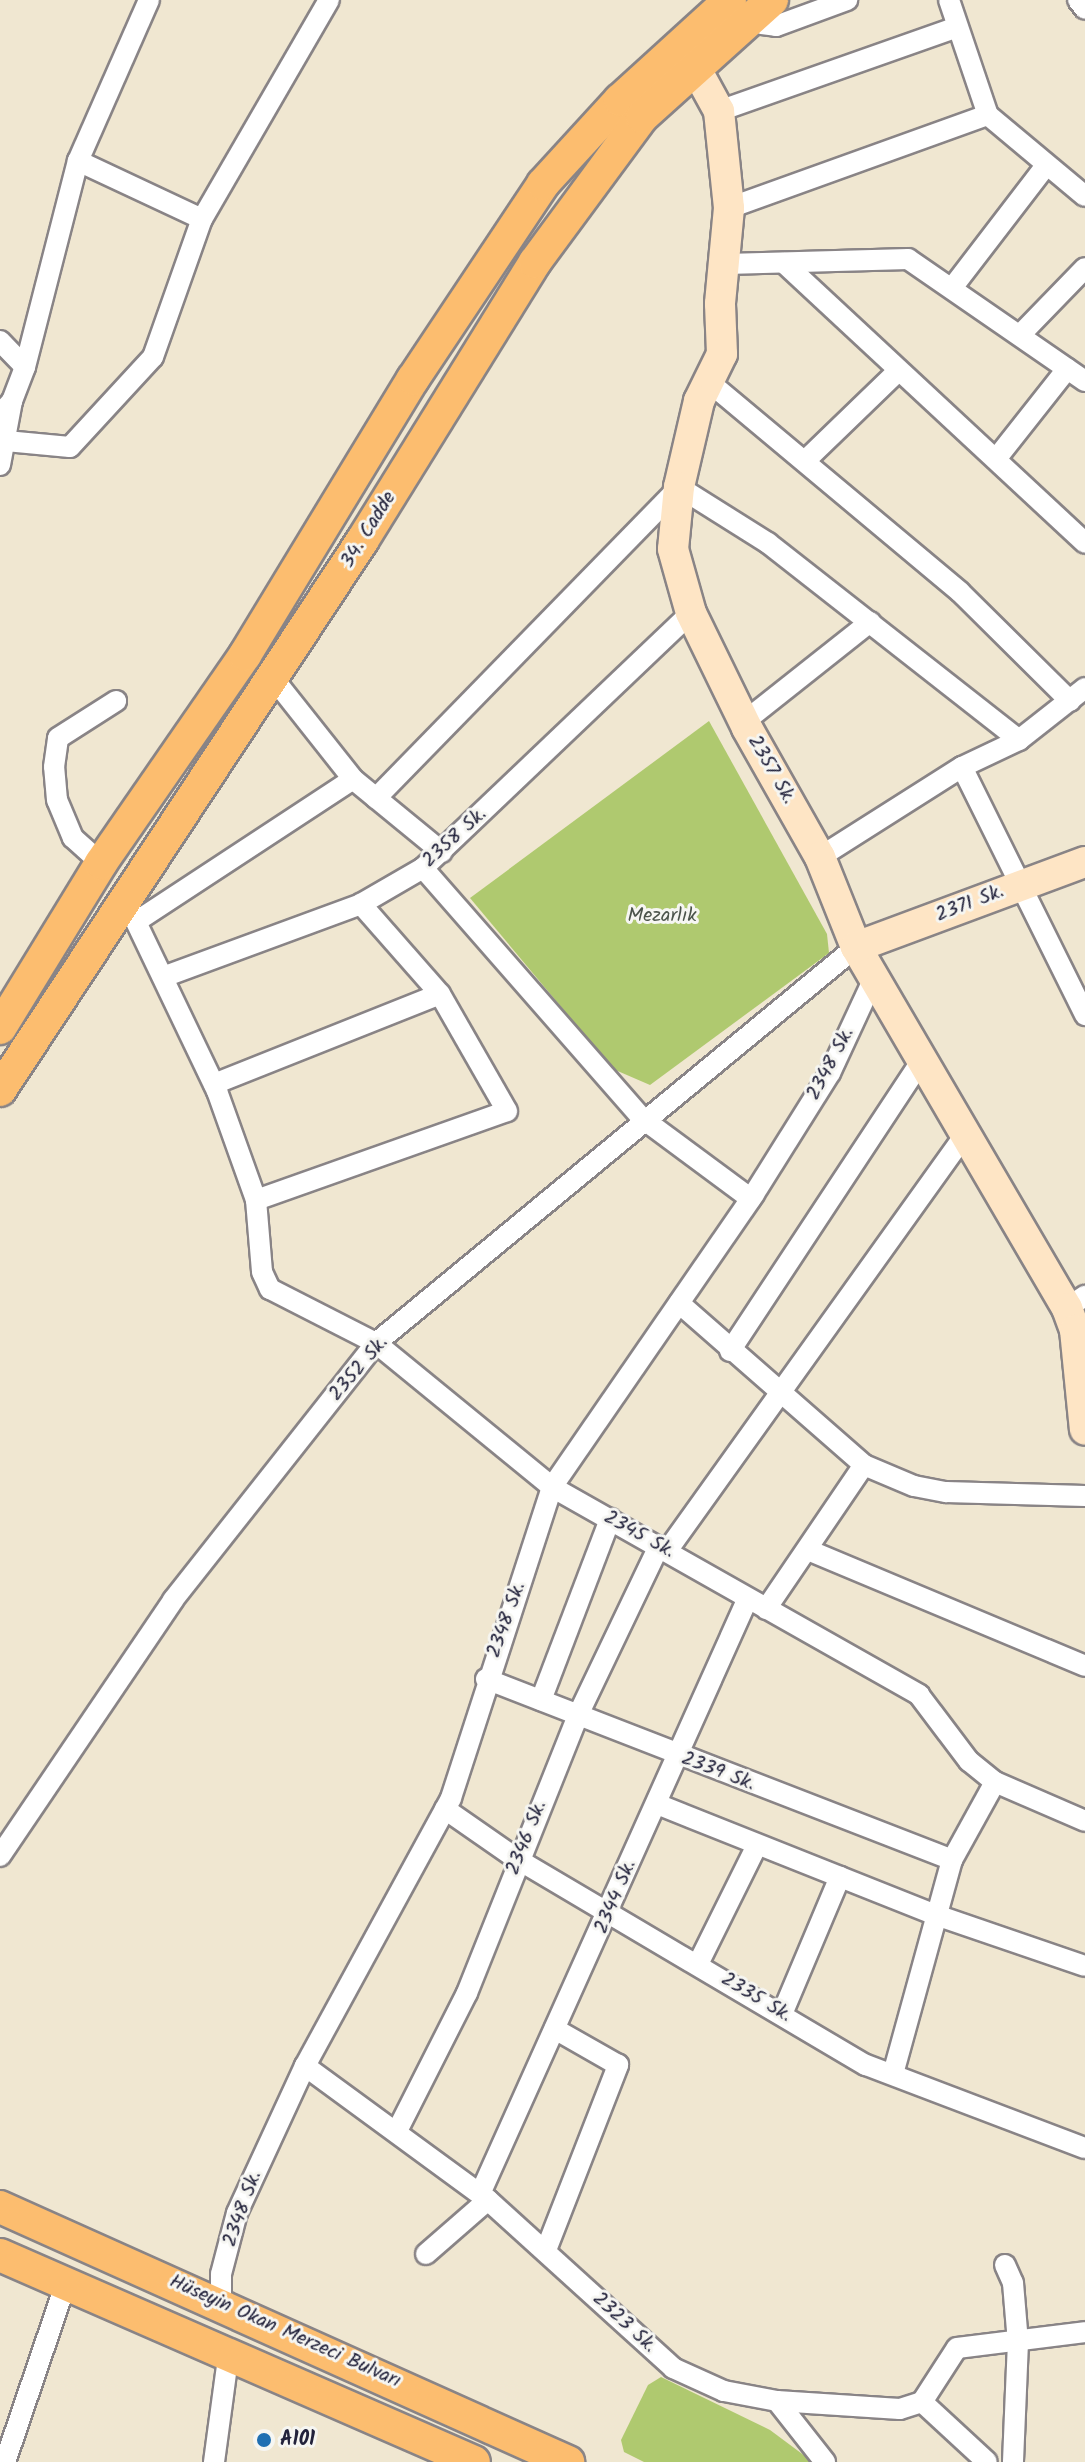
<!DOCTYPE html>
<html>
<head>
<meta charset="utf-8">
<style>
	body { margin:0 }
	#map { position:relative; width:1085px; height:2462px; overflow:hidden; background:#f0e7d1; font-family:Kalam,sans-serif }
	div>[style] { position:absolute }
	.green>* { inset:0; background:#afc96f }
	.roads { filter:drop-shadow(2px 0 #898486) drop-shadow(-2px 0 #898486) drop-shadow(0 2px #898486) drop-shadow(0 -2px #898486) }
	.street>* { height:20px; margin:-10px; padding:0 10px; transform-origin:10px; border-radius:10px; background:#fff }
	.secondary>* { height:30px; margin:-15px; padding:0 15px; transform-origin:15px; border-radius:15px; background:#fee5c5 }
	.primary>* { height:32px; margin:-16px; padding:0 16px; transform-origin:16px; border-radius:16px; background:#fcbd6f }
	.dots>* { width:22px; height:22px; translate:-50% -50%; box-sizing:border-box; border:4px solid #f6f6f2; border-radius:50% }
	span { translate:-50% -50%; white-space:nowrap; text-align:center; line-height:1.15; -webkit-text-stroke:6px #f6f6f2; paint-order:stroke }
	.street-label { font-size:20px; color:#22223b }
	.park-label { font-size:20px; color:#4c544b }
	.poi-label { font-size:20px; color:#22223b; font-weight:700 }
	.left { translate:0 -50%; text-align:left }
</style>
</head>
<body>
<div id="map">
	<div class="green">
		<div style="clip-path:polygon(709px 721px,827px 934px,829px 953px,650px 1085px,613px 1069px,470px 898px)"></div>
		<div style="clip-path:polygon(661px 2377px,770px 2430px,813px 2462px,644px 2462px,624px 2452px,621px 2440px,648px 2385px)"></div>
	</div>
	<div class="roads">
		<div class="street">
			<div style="left:949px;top:0;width:121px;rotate:71.3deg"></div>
			<div style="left:988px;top:115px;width:126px;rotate:39.9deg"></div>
			<div style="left:1078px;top:0;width:11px;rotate:52deg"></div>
			<div style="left:755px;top:15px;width:11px;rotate:52deg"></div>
			<div style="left:762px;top:24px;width:14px;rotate:8deg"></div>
			<div style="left:776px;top:26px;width:76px;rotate:-20.1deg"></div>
			<div style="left:719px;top:111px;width:252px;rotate:-19.4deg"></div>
			<div style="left:729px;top:208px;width:275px;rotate:-19.8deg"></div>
			<div style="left:202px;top:219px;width:253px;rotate:-59.9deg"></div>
			<div style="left:784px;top:263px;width:411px;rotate:42.9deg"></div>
			<div style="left:727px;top:264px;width:181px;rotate:-1.6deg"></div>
			<div style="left:908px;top:259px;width:215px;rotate:34.6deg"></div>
			<div style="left:952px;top:288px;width:153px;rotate:-52.5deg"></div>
			<div style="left:1020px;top:335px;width:93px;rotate:-45.9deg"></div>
			<div style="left:0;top:341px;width:36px;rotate:46deg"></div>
			<div style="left:709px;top:382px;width:327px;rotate:39.9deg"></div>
			<div style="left:960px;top:592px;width:155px;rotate:44.7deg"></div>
			<div style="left:0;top:414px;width:18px;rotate:-47deg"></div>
			<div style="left:12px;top:401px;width:36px;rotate:-69deg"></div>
			<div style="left:25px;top:367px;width:213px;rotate:-75.6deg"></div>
			<div style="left:78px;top:161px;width:176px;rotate:-66.2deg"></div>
			<div style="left:6px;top:441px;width:64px;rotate:5.4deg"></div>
			<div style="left:70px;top:447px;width:122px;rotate:-47.3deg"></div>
			<div style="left:153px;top:357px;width:146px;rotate:-70.5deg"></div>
			<div style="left:202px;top:219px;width:137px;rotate:-154.9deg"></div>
			<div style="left:807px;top:459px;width:127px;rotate:-44deg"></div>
			<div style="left:996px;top:459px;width:115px;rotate:-51.7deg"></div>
			<div style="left:0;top:465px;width:65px;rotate:-79.4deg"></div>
			<div style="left:273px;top:678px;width:129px;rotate:51.6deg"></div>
			<div style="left:353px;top:779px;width:115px;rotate:39.4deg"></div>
			<div style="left:744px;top:722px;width:161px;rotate:-38.4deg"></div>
			<div style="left:962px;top:767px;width:277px;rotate:63.6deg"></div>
			<div style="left:376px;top:798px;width:434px;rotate:-45.7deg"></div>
			<div style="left:679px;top:487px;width:105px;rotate:32.2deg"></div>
			<div style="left:768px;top:543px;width:319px;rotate:38.1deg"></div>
			<div style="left:820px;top:857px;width:168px;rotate:-32.4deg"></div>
			<div style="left:962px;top:767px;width:63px;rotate:-25.3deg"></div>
			<div style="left:1019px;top:740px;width:84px;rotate:-38.2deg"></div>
			<div style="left:101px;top:863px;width:38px;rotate:-138deg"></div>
			<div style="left:73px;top:838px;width:41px;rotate:-112.8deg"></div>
			<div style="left:57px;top:800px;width:33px;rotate:-95deg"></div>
			<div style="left:54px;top:767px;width:29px;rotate:-82deg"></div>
			<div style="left:58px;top:738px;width:69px;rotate:-32.5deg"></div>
			<div style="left:423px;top:868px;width:334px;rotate:48.8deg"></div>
			<div style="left:643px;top:1119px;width:134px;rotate:36.5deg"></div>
			<div style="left:126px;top:901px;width:211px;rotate:64.4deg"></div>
			<div style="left:217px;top:1091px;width:116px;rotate:70.3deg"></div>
			<div style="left:256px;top:1200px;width:72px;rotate:85.2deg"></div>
			<div style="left:262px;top:1272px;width:19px;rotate:65deg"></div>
			<div style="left:270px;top:1289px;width:119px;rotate:27deg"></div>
			<div style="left:376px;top:1343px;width:227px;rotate:39.3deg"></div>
			<div style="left:552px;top:1487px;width:422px;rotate:29.5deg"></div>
			<div style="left:919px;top:1695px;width:83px;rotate:52.9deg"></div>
			<div style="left:969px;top:1761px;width:33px;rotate:39deg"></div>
			<div style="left:995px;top:1782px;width:98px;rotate:23.4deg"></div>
			<div style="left:137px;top:921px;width:258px;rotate:-33.3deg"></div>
			<div style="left:163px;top:977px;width:211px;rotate:-20.2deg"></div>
			<div style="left:361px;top:904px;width:72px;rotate:-30.1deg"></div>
			<div style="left:423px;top:868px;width:370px;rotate:-43.6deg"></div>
			<div style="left:214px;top:1084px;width:243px;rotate:-21.7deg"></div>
			<div style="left:256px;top:1200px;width:266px;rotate:-19.5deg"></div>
			<div style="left:507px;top:1111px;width:135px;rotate:-119.8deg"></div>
			<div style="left:440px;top:994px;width:120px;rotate:-131.3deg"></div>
			<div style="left:679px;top:1303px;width:246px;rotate:41.2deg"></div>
			<div style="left:864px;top:1465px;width:54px;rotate:22.8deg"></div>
			<div style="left:914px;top:1486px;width:33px;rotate:11deg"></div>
			<div style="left:946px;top:1492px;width:139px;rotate:1.6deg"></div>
			<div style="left:1067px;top:1308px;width:22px;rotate:-34deg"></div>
			<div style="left:730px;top:1351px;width:352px;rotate:-56.6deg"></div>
			<div style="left:808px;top:1550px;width:300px;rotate:22.7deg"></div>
			<div style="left:667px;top:1551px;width:515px;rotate:-54.4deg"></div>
			<div style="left:766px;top:1609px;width:174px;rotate:-55.8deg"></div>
			<div style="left:486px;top:1679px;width:500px;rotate:21.2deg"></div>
			<div style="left:541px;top:1700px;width:194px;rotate:-69.1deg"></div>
			<div style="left:657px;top:1804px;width:300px;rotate:21.7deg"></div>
			<div style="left:936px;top:1915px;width:157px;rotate:18.9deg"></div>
			<div style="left:445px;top:1809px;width:88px;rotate:34.8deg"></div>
			<div style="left:517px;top:1859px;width:405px;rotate:30.6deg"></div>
			<div style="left:866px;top:2065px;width:234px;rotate:20.8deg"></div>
			<div style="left:0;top:1856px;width:309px;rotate:-55.9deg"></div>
			<div style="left:173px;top:1600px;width:328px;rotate:-51.7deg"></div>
			<div style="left:376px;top:1343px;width:622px;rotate:-39.52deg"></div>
			<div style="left:698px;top:1964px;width:133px;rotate:-63.6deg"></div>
			<div style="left:782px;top:2014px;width:149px;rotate:-67.1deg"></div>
			<div style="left:305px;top:2066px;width:227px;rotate:36.2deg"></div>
			<div style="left:488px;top:2200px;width:250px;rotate:42.2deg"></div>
			<div style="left:673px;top:2368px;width:56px;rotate:24.3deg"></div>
			<div style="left:724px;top:2391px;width:54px;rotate:10.7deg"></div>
			<div style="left:777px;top:2401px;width:123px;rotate:3.7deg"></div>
			<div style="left:900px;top:2409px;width:23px;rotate:-18deg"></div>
			<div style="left:893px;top:2074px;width:222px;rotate:-74.6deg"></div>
			<div style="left:952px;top:1860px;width:89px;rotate:-61.1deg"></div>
			<div style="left:397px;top:2131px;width:155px;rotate:-63.1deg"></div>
			<div style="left:467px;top:1993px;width:302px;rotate:-68.2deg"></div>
			<div style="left:579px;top:1713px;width:185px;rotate:-64.4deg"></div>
			<div style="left:480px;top:2194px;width:653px;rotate:-65.79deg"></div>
			<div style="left:546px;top:2250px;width:199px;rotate:-68.7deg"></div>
			<div style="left:618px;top:2065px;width:73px;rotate:-150.3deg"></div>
			<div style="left:426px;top:2254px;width:82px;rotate:-41.1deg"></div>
			<div style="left:1005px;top:2265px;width:20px;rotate:66deg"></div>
			<div style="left:1013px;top:2283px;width:59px;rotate:85.2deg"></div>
			<div style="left:1018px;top:2342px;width:120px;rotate:92.4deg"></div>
			<div style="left:221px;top:2304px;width:30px;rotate:-90deg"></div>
			<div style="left:221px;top:2274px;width:63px;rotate:-75.3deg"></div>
			<div style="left:237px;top:2213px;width:162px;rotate:-65.2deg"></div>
			<div style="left:305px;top:2066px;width:305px;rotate:-61.4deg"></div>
			<div style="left:451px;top:1798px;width:327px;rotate:-72deg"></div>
			<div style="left:552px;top:1487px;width:356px;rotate:-55.4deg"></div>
			<div style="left:754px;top:1194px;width:143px;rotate:-57.9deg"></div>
			<div style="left:830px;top:1073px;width:107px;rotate:-65.1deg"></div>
			<div style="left:777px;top:2401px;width:78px;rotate:51.8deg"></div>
			<div style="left:922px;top:2402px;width:64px;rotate:-57.1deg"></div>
			<div style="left:957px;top:2348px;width:129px;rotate:-7.1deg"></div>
			<div style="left:922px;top:2402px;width:88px;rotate:42.7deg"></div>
			<div style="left:5px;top:2462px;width:189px;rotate:-71.2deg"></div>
			<div style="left:214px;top:2462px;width:112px;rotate:-82.3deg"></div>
		</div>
		<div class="secondary">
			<div style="left:696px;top:69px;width:48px;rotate:61.3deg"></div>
			<div style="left:719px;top:111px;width:98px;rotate:84.1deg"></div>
			<div style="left:729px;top:208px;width:96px;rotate:95.4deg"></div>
			<div style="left:720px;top:304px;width:50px;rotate:87.7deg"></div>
			<div style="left:722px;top:354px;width:52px;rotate:116.1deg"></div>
			<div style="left:699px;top:401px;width:88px;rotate:103.1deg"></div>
			<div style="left:679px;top:487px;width:62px;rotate:95.5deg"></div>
			<div style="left:673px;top:549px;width:66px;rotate:74.3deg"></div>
			<div style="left:691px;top:613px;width:128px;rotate:64deg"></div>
			<div style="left:747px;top:728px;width:148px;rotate:60.5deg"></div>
			<div style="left:820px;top:857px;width:97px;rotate:68.2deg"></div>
			<div style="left:856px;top:947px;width:418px;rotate:59.7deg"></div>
			<div style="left:1067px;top:1308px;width:23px;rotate:70deg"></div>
			<div style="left:1075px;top:1330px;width:100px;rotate:84.3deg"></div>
			<div style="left:856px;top:947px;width:244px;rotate:-20.4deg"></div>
		</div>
		<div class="primary">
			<div style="left:0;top:1028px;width:193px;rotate:-58.5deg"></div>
			<div style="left:101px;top:863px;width:253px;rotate:-55.3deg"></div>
			<div style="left:245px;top:655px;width:323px;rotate:-58.7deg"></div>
			<div style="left:413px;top:379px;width:234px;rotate:-56.3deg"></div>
			<div style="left:543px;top:184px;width:114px;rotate:-47.5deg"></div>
			<div style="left:620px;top:100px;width:149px;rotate:-42.3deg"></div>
			<div style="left:0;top:1090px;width:658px;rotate:-56.6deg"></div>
			<div style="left:362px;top:541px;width:328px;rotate:-58.2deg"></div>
			<div style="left:535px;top:262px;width:180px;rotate:-53.6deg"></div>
			<div style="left:642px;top:117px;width:175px;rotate:-42deg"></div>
			<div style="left:0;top:2207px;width:623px;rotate:24.18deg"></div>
			<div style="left:0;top:2255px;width:517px;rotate:23.59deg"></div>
		</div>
	</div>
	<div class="dots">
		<div style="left:264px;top:2440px;background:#1f6fb2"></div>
	</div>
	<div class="street-label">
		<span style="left:369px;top:530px;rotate:-58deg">34. Cadde</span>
		<span style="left:771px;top:770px;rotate:60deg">2357 Sk.</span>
		<span style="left:455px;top:838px;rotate:-42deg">2358 Sk.</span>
		<span style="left:970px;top:904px;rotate:-21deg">2371 Sk.</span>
		<span style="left:831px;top:1064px;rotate:-62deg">2348 Sk.</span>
		<span style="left:359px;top:1369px;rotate:-49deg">2352 Sk.</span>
		<span style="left:639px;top:1535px;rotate:29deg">2345 Sk.</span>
		<span style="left:507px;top:1620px;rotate:-70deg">2348 Sk.</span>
		<span style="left:718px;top:1772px;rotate:21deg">2339 Sk.</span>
		<span style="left:527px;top:1838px;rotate:-68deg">2346 Sk.</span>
		<span style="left:616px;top:1897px;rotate:-67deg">2344 Sk.</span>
		<span style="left:756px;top:1998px;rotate:31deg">2335 Sk.</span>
		<span style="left:243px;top:2209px;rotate:-70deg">2348 Sk.</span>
		<span style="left:624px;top:2323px;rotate:43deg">2323 Sk.</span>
		<span style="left:285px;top:2332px;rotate:24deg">Hüseyin Okan Merzeci Bulvarı</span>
	</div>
	<div class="park-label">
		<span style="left:662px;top:916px">Mezarlık</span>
	</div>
	<div class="poi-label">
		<span class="left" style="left:280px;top:2440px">A101</span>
	</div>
</div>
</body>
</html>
